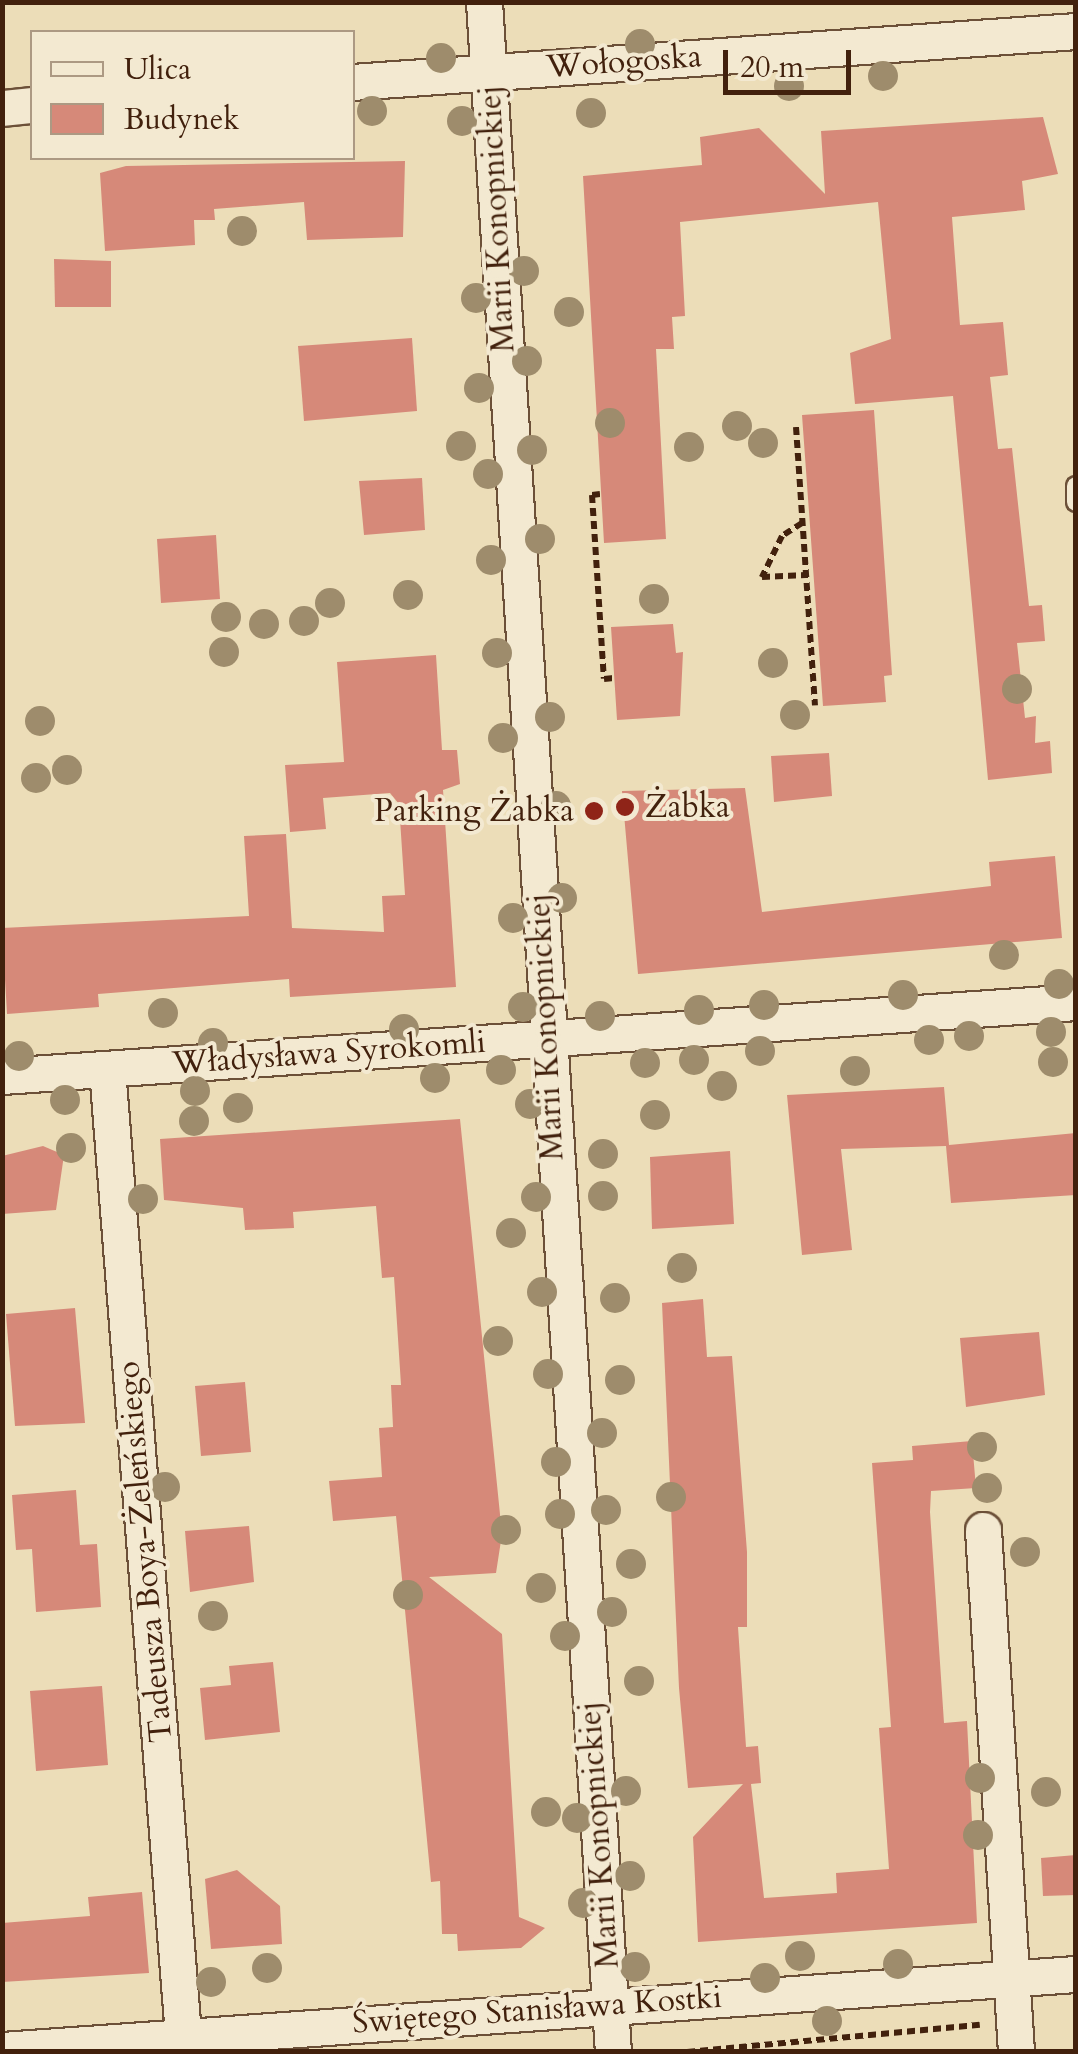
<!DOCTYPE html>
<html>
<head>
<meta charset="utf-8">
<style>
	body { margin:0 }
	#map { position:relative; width:1078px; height:2054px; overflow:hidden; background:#ecddb8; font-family:Cardo,serif }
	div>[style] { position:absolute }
	.building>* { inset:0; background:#d68979 }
	.path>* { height:6px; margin-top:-3px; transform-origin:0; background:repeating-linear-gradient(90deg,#42210d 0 8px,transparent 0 13px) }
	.roads { filter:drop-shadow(2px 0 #6c5038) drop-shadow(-2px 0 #6c5038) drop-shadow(0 2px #6c5038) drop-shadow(0 -2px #6c5038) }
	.service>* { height:18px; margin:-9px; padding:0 9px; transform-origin:9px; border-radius:9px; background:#f3e9d1 }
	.minor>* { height:35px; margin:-17.5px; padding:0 17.5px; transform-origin:17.5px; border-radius:17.5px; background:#f3e9d1 }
	.trees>* { width:30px; height:30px; margin:-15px; border-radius:50%; background:#9e8c6c }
	.dots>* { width:28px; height:28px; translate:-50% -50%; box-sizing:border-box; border:5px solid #f3e9d1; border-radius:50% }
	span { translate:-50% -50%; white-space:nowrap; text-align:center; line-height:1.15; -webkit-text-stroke:8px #f3e9d1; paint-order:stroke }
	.street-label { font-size:32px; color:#42210d }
	.poi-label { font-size:32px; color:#42210d }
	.left { translate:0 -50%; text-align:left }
	.right { translate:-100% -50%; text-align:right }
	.frame { position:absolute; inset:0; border:5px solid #42210d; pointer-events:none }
	.legend { position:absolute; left:30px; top:30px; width:325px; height:130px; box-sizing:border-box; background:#f3e9d1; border:2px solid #ac9983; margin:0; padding:12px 18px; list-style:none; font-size:30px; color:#42210d }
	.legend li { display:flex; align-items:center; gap:20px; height:50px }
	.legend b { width:50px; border:2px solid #ac9983 }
	.scale { position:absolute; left:723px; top:50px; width:128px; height:45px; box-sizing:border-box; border:5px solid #42210d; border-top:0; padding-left:12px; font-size:30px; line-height:35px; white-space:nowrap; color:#42210d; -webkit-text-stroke:8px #f3e9d1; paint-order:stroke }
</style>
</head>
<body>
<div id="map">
	<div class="building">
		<div style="clip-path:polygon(1043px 117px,1058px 174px,1022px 181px,1025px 210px,952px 217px,960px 325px,1003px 322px,1008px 375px,990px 377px,998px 449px,1012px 448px,1029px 606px,1042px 605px,1045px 641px,1017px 643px,1025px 718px,1036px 716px,1035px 743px,1050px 741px,1052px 773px,988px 780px,953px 396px,855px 404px,850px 353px,891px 339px,878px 202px,680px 222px,685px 316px,672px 317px,674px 349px,656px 349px,666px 539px,604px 543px,583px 176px,702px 165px,700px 137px,759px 128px,825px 194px,821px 131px)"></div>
		<div style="clip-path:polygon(405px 161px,403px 237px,307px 240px,304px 202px,214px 209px,215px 220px,194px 220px,195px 245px,105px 251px,100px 173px,126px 166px)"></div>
		<div style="clip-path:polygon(54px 259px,111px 261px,111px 307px,55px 307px)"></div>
		<div style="clip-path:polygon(412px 338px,417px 411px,304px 421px,298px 346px)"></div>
		<div style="clip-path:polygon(874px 410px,892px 675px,884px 676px,886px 702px,823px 706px,802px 415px)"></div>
		<div style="clip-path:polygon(422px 478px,425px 530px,364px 535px,359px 481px)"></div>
		<div style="clip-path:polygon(216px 535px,220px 599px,161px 603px,157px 539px)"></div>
		<div style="clip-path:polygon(673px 624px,676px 653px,683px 652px,680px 716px,617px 720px,611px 627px)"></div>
		<div style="clip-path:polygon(436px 655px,442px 750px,457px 750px,460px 784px,443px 790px,456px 987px,290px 997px,289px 979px,98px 994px,99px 1007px,7px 1014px,2px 928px,249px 916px,244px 836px,286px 834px,292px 928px,384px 932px,382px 896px,405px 895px,399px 804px,390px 793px,323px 798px,326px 829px,290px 832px,285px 765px,344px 762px,337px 662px)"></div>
		<div style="clip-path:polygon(829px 753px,832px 796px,774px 802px,771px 756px)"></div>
		<div style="clip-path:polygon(745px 788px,762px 912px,991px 886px,989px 862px,1055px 856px,1062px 938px,638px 974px,622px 791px)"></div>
		<div style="clip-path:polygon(944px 1087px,949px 1145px,1076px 1133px,1076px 1195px,951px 1203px,946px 1146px,841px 1149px,852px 1250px,802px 1255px,787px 1095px)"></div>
		<div style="clip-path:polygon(460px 1119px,502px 1534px,496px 1573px,429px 1577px,502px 1634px,519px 1917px,545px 1928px,521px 1948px,458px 1951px,457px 1934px,442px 1934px,440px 1881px,431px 1882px,396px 1516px,333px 1521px,329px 1481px,382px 1477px,379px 1428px,393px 1427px,391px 1385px,401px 1385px,394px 1277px,382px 1278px,376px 1206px,293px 1212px,294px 1228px,245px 1230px,243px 1208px,164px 1200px,160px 1139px)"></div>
		<div style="clip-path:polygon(43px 1146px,64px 1155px,56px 1210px,2px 1214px,2px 1156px)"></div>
		<div style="clip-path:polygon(730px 1151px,734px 1224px,652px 1229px,650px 1157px)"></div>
		<div style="clip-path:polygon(703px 1299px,707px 1357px,732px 1356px,747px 1552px,747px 1627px,738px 1627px,746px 1747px,758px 1746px,761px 1783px,751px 1784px,764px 1898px,837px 1893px,836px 1873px,889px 1869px,879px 1728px,891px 1727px,872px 1463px,913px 1460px,912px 1446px,972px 1441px,976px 1488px,931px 1491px,930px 1512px,944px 1723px,967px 1721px,977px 1923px,698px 1942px,693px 1837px,743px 1784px,688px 1788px,679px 1688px,662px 1303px)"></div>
		<div style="clip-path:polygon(75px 1308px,85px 1423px,15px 1426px,6px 1314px)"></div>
		<div style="clip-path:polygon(1039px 1332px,1045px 1395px,966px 1407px,960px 1338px)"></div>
		<div style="clip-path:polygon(245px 1382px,251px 1452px,201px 1456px,195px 1386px)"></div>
		<div style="clip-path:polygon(76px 1490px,80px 1545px,97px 1544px,101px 1607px,36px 1612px,32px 1549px,16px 1550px,12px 1495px)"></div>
		<div style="clip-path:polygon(249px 1526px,254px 1582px,190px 1592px,185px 1531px)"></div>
		<div style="clip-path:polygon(273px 1662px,280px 1732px,205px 1740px,200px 1688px,231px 1685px,229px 1666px)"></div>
		<div style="clip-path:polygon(102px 1686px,108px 1765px,36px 1771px,30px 1691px)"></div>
		<div style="clip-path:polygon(1076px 1855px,1076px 1895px,1043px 1896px,1041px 1858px)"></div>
		<div style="clip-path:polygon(237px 1870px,280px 1906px,282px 1944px,211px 1949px,205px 1879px)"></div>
		<div style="clip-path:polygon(142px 1892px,149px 1973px,2px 1982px,2px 1923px,90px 1916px,88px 1897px)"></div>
	</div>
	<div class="path">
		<div style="left:796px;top:427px;width:279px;rotate:86.1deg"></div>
		<div style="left:600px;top:494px;width:8px;rotate:173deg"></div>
		<div style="left:592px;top:495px;width:184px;rotate:86.3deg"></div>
		<div style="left:604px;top:679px;width:10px;rotate:-6deg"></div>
		<div style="left:802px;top:523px;width:24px;rotate:147deg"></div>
		<div style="left:782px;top:536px;width:46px;rotate:116deg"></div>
		<div style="left:762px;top:577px;width:44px;rotate:-2.6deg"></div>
		<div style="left:687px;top:2052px;width:294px;rotate:-5.3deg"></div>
	</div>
	<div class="roads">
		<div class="service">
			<div style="left:1076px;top:486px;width:16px;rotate:90deg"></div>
		</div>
		<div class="minor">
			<div style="left:484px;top:2px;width:2054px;rotate:86.4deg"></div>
			<div style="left:352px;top:82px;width:726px;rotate:-4.03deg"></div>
			<div style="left:2px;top:108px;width:30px;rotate:-6deg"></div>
			<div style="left:107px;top:1069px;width:969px;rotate:85.5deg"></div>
			<div style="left:2px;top:1076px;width:1077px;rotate:-3.94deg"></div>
			<div style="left:983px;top:1530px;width:523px;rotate:86.38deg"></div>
			<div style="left:2px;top:2050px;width:1077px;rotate:-4.05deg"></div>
		</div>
	</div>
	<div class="trees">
		<div style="left:640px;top:44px"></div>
		<div style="left:441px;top:58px"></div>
		<div style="left:883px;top:76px"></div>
		<div style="left:789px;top:86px"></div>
		<div style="left:372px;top:111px"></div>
		<div style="left:591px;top:113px"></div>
		<div style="left:462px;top:121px"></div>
		<div style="left:242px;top:231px"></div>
		<div style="left:524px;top:271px"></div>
		<div style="left:476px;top:298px"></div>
		<div style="left:569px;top:312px"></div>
		<div style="left:527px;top:361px"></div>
		<div style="left:479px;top:388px"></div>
		<div style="left:610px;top:423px"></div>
		<div style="left:737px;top:426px"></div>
		<div style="left:763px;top:443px"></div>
		<div style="left:461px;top:446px"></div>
		<div style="left:689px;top:447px"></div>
		<div style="left:532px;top:450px"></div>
		<div style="left:488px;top:474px"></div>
		<div style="left:540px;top:539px"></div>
		<div style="left:491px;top:560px"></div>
		<div style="left:408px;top:595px"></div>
		<div style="left:654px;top:599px"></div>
		<div style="left:330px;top:603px"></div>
		<div style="left:226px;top:617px"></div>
		<div style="left:304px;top:621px"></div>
		<div style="left:264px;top:624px"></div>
		<div style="left:224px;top:652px"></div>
		<div style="left:497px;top:653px"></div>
		<div style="left:773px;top:663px"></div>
		<div style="left:1017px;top:689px"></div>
		<div style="left:795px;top:715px"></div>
		<div style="left:550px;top:717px"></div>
		<div style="left:40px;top:721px"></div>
		<div style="left:503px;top:738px"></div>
		<div style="left:67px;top:770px"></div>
		<div style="left:36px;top:778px"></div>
		<div style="left:556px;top:806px"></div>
		<div style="left:562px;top:898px"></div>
		<div style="left:513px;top:918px"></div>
		<div style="left:1004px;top:955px"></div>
		<div style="left:1059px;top:984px"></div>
		<div style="left:903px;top:995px"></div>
		<div style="left:764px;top:1005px"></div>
		<div style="left:523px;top:1007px"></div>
		<div style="left:699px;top:1010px"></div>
		<div style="left:163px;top:1013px"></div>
		<div style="left:600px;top:1016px"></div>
		<div style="left:404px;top:1029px"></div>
		<div style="left:1051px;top:1032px"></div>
		<div style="left:969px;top:1036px"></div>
		<div style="left:929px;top:1040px"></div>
		<div style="left:213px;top:1043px"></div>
		<div style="left:760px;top:1051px"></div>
		<div style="left:19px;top:1056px"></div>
		<div style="left:694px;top:1060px"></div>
		<div style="left:1053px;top:1062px"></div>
		<div style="left:645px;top:1063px"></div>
		<div style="left:501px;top:1070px"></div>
		<div style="left:855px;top:1071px"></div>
		<div style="left:435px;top:1078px"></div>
		<div style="left:722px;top:1086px"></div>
		<div style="left:195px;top:1091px"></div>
		<div style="left:65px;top:1100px"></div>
		<div style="left:530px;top:1104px"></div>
		<div style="left:238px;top:1108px"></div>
		<div style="left:655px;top:1115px"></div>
		<div style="left:194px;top:1121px"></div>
		<div style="left:71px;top:1148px"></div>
		<div style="left:603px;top:1154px"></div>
		<div style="left:603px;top:1196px"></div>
		<div style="left:536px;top:1197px"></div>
		<div style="left:143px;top:1199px"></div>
		<div style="left:511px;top:1233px"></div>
		<div style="left:682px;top:1268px"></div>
		<div style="left:542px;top:1292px"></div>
		<div style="left:615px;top:1298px"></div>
		<div style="left:498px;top:1341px"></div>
		<div style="left:548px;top:1374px"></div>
		<div style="left:620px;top:1380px"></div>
		<div style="left:602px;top:1433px"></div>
		<div style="left:982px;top:1447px"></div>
		<div style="left:556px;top:1462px"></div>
		<div style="left:165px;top:1487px"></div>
		<div style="left:987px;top:1488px"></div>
		<div style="left:671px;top:1497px"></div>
		<div style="left:606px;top:1510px"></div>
		<div style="left:560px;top:1514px"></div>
		<div style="left:506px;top:1530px"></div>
		<div style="left:1025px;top:1552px"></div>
		<div style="left:631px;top:1564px"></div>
		<div style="left:541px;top:1588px"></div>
		<div style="left:408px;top:1595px"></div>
		<div style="left:612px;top:1612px"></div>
		<div style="left:213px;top:1616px"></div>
		<div style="left:565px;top:1636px"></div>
		<div style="left:639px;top:1681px"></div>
		<div style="left:980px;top:1778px"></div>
		<div style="left:626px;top:1791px"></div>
		<div style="left:1046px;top:1792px"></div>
		<div style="left:546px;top:1812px"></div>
		<div style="left:577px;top:1818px"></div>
		<div style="left:978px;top:1835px"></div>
		<div style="left:630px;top:1876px"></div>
		<div style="left:583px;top:1903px"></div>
		<div style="left:800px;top:1956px"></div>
		<div style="left:898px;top:1964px"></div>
		<div style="left:635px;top:1967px"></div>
		<div style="left:267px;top:1968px"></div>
		<div style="left:765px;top:1978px"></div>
		<div style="left:211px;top:1982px"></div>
		<div style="left:827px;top:2021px"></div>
	</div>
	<div class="dots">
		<div style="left:625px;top:807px;background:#8f2418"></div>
		<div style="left:594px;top:811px;background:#8f2418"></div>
	</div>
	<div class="street-label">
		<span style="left:624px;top:62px;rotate:-4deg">Wołogoska</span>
		<span style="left:497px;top:219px;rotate:-93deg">Marii Konopnickiej</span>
		<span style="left:546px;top:1027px;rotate:-93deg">Marii Konopnickiej</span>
		<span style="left:329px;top:1053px;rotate:-4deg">Władysława Syrokomli</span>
		<span style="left:145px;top:1552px;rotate:-95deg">Tadeusza Boya-Żeleńskiego</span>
		<span style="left:599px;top:1835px;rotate:-94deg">Marii Konopnickiej</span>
		<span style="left:537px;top:2010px;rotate:-4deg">Świętego Stanisława Kostki</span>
	</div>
	<div class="poi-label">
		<span class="left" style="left:645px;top:807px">Żabka</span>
		<span class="right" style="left:574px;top:811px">Parking Żabka</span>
	</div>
	<div class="frame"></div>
	<ul class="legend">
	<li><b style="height:12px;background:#f3e9d1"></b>Ulica</li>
	<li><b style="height:28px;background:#d68979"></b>Budynek</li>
	</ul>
	<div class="scale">20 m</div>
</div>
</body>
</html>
